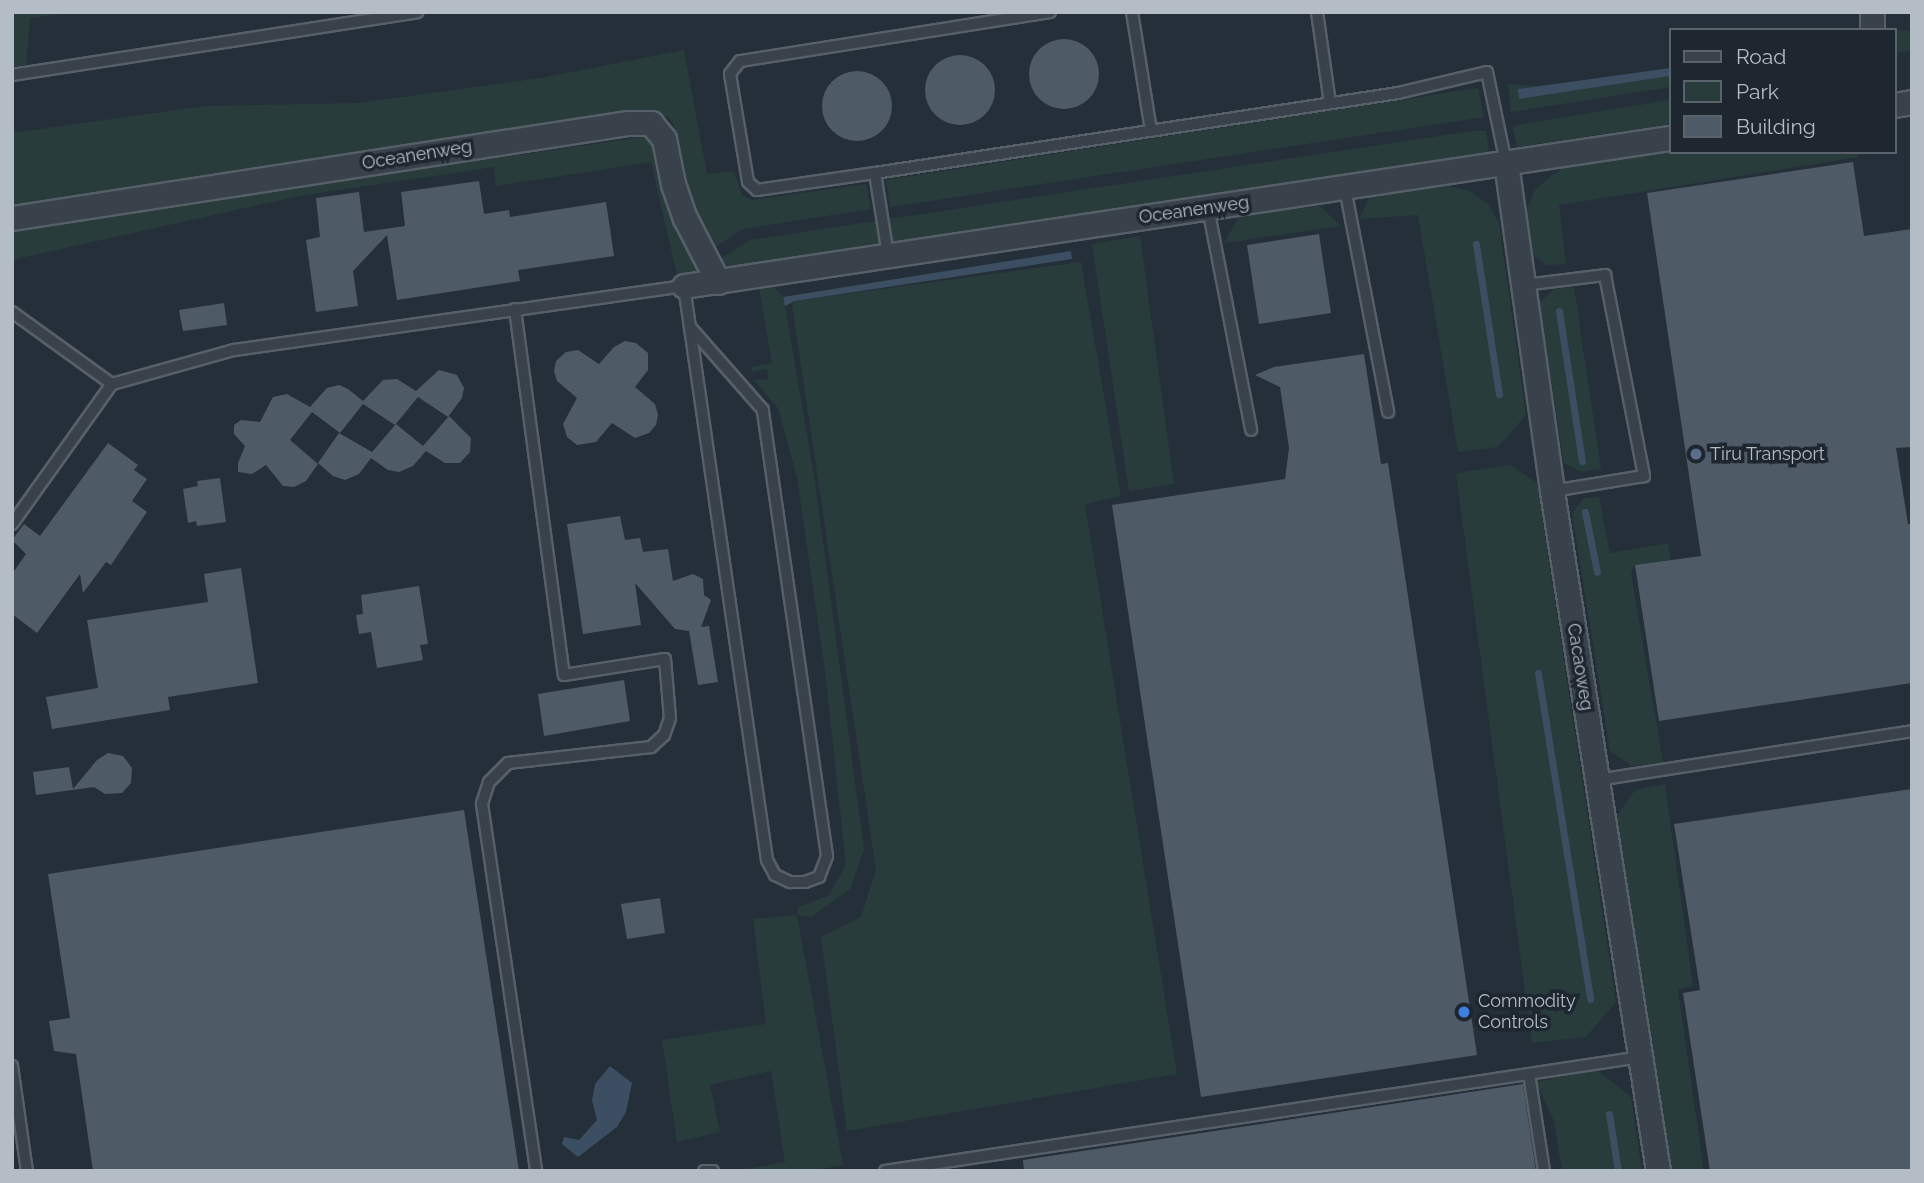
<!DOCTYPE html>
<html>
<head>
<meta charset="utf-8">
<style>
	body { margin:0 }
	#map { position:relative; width:1924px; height:1183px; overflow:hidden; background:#252f39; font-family:Raleway,sans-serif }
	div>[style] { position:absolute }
	.green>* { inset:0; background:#283c3b }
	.water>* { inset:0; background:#3c4e61 }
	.stream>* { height:7px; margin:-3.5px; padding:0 3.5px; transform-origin:3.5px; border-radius:3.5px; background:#3c4e61 }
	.building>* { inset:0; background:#4e5a65 }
	.round { border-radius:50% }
	.roads { filter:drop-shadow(2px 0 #575f68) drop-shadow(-2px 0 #575f68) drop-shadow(0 2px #575f68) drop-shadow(0 -2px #575f68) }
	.lane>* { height:10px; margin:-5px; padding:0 5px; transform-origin:5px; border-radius:5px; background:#39414a }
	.street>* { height:23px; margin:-11.5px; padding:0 11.5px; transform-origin:11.5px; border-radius:11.5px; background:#39414a }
	.dots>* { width:19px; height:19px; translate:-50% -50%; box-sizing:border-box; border:4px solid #1e262f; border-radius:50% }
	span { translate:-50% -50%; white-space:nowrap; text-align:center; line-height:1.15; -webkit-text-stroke:7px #1e262f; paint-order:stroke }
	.street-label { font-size:18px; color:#b4bcc5 }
	.poi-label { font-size:18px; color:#b4bcc5 }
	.left { translate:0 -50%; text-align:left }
	.frame { position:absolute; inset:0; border:14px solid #b4bcc5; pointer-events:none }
	.legend { position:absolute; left:1669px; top:28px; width:228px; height:126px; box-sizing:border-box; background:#1e262f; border:2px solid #5a626b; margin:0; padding:9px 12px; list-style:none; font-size:21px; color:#b4bcc5 }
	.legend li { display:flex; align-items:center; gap:14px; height:35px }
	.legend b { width:35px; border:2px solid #5a626b }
</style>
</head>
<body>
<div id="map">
	<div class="green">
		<div style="clip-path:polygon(12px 12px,72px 12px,30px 18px,26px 65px,12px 67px)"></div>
		<div style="clip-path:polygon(1884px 27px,1912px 32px,1912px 50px,1894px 53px,1894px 30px)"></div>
		<div style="clip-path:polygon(684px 50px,707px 174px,734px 171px,742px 195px,752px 200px,866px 184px,871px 209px,743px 229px,712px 249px,690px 208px,674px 126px,670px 118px,656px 115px,12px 213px,12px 133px,205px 106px,359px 103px,541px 78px)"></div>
		<div style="clip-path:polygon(1670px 76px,1670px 87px,1511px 112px,1508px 84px,1538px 86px,1519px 89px,1520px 99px)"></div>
		<div style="clip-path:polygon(1478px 88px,1484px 117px,890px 207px,886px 180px)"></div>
		<div style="clip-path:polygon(1670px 100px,1670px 124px,1517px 147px,1513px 128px,1516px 125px)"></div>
		<div style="clip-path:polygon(1472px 131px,1486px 131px,1489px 152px,731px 268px,720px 259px,750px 240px)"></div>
		<div style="clip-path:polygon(657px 135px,668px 193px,699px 272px,677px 275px,651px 162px,496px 186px,494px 167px,299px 196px,12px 260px,12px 228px)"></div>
		<div style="clip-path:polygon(1670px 152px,1858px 152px,1859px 157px,1559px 205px,1566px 264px,1547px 265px,1536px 258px,1530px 249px,1526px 211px,1535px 190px,1551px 176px,1565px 167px)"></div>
		<div style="clip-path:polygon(1448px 186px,1470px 191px,1488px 204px,1499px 223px,1526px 415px,1498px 447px,1458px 452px,1418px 215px,1359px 219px,1371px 194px)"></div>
		<div style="clip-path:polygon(1320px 206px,1341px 226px,1224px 243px,1240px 215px)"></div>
		<div style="clip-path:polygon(1140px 236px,1174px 484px,1129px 491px,1092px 244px)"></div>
		<div style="clip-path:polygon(1081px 262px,1121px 496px,1085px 504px,1177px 1074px,847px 1131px,821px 937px,861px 917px,876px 870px,792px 305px,795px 301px)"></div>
		<div style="clip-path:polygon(759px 287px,774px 287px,783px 297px,785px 306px,815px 481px,864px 850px,850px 889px,811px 917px,797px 915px,843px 1165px,810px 1171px,736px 1171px,785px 1162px,771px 1071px,710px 1085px,720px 1132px,677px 1142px,662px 1040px,766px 1024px,753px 919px,797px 915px,798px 907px,828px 896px,846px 865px,825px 671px,797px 477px,778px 408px,754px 380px,768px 379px,767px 369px,752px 372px,751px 367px,772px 363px)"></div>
		<div style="clip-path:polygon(1574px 287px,1601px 469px,1581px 472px,1564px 463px,1539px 303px,1554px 289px)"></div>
		<div style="clip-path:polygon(1511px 465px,1537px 483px,1616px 1002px,1586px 1037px,1532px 1043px,1456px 473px)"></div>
		<div style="clip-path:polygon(1599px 497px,1610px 553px,1668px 543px,1671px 560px,1635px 565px,1631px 573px,1663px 762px,1632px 766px,1610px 751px,1572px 513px,1584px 498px)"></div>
		<div style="clip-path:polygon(1665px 784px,1693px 986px,1678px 989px,1704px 1171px,1671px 1171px,1616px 817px,1635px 790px)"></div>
		<div style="clip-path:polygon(1597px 1070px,1631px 1097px,1642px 1171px,1562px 1171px,1554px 1121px,1536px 1082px)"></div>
	</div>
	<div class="water">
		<div style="clip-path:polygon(1670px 68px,1670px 76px,1519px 99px,1518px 89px)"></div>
		<div style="clip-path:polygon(1071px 251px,1072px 259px,795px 301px,785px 306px,783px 297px)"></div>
		<div style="clip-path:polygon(610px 1066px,632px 1083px,626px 1112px,617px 1127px,578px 1157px,562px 1144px,564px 1137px,579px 1140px,597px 1120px,592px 1101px,595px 1084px)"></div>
	</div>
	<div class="stream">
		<div style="left:1476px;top:244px;width:152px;rotate:81.3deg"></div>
		<div style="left:1559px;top:311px;width:152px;rotate:81.3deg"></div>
		<div style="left:1585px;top:512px;width:61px;rotate:78.7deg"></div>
		<div style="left:1538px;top:673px;width:330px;rotate:80.9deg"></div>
		<div style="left:1609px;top:1114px;width:58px;rotate:81deg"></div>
	</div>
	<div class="building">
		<div class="round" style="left:1029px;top:39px;width:70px;height:70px"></div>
		<div class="round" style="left:925px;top:55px;width:70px;height:70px"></div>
		<div class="round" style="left:822px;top:71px;width:70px;height:70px"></div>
		<div style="clip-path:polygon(1853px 162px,1864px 236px,1912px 229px,1912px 447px,1896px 448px,1908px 524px,1912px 524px,1912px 683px,1659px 721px,1635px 565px,1701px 556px,1647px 193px)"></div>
		<div style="clip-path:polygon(479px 181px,484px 214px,509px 210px,510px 217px,606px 202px,614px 256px,518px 270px,520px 281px,397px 300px,387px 235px,353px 271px,358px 306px,316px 312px,306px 240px,320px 237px,316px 198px,359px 192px,364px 232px,405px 226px,401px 192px)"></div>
		<div style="clip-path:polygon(1319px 234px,1331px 313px,1259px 324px,1247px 245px)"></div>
		<div style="clip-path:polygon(224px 303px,227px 325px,183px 331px,179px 310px)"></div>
		<div style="clip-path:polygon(625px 341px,636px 343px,648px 353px,648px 370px,635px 387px,655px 404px,658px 415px,656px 425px,649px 433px,635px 438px,612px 423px,596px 442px,577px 445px,567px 437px,563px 424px,577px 398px,557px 381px,554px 371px,556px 361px,566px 352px,578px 350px,599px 364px,614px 347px)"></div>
		<div style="clip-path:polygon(1364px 354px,1381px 464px,1388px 463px,1477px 1055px,1201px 1097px,1112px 505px,1285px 479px,1289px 448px,1280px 387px,1255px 375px,1274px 367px)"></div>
		<div style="clip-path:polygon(439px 370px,457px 375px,464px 388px,462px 398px,448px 417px,418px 397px,395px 425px,363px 404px,340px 433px,312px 412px,290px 440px,318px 464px,306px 481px,294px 487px,283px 486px,266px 465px,252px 474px,238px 472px,238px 463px,245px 446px,234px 434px,234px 425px,241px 420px,260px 422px,273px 397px,287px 394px,310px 407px,327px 388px,339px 385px,348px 389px,363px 401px,383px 380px,397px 379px,416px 391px)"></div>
		<div style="clip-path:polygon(449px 416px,471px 438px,470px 452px,460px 463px,445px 463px,426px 451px,413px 466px,399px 472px,388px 470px,371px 458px,359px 474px,345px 480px,333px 476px,318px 463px,339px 433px,372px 452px,396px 424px,423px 446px)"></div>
		<div style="clip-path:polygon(108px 443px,138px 465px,134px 470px,147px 479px,132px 501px,147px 512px,111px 565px,106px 562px,83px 593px,80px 574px,37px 633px,12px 614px,12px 574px,26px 554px,12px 540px,24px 524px,40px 536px)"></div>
		<div style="clip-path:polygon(220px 478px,226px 522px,197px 526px,196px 521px,188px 523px,183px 489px,198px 486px,197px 481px)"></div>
		<div style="clip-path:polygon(620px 516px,625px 540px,640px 538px,643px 552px,668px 549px,673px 581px,693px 574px,703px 579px,704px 595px,711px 600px,701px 627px,709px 626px,718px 682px,698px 685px,689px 631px,675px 629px,635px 583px,641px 625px,583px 634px,567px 524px)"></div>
		<div style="clip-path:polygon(241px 568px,258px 683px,168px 697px,170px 710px,52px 729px,46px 697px,98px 688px,87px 620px,208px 602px,204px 574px)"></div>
		<div style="clip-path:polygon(419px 586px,428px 644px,420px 645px,423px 660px,377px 668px,371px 632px,359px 634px,356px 615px,363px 614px,361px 595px)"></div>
		<div style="clip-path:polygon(624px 680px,630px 721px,544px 736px,538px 694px)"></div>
		<div style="clip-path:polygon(108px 753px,123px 756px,132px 768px,131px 783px,122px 793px,105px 794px,94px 787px,36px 795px,33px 772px,69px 767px,73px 789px,97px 760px)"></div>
		<div style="clip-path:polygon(1912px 789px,1912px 1171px,1710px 1171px,1683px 993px,1700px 990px,1674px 824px)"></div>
		<div style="clip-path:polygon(464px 810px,519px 1171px,93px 1171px,76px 1054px,54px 1051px,49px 1021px,70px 1018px,48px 874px)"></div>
		<div style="clip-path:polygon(660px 898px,665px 933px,627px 939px,621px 904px)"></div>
		<div style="clip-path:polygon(1523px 1084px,1536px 1171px,1024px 1171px,1023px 1160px)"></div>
	</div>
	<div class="roads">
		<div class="lane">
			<div style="left:1050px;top:12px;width:314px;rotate:171deg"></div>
			<div style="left:740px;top:61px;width:16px;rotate:128deg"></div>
			<div style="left:730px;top:74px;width:109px;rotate:80.5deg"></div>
			<div style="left:748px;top:182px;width:12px;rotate:42deg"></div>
			<div style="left:757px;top:190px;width:119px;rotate:-8.2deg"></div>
			<div style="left:875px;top:173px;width:529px;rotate:-8.7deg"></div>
			<div style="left:1398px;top:93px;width:91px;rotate:-13.3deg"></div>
			<div style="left:1487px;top:72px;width:93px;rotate:78.2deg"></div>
			<div style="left:1132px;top:12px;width:120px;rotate:80.9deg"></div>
			<div style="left:1317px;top:12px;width:92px;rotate:81.9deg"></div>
			<div style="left:12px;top:75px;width:410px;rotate:-8.8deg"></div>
			<div style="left:875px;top:173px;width:83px;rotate:81deg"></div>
			<div style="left:1345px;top:188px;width:228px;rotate:79.1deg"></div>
			<div style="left:1208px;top:208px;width:226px;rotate:79deg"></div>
			<div style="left:1524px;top:285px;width:82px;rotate:-7deg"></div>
			<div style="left:1605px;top:275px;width:205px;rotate:79deg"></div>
			<div style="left:1644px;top:476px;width:93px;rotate:170.7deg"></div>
			<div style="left:515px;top:309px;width:369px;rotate:82.4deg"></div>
			<div style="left:564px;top:675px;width:102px;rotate:-9deg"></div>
			<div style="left:665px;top:659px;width:59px;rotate:85.2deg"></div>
			<div style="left:670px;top:718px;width:18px;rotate:109deg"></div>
			<div style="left:664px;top:735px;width:18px;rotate:137deg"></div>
			<div style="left:651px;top:747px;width:144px;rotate:173.6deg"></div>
			<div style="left:508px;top:763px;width:27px;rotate:135deg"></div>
			<div style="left:489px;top:782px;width:23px;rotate:108deg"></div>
			<div style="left:482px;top:804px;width:371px;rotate:81.6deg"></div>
			<div style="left:12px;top:312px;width:123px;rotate:35.8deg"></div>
			<div style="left:12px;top:524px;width:172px;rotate:-54.5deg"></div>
			<div style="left:112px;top:384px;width:127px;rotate:-15.6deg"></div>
			<div style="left:234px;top:350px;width:455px;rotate:-8.1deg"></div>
			<div style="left:684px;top:286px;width:580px;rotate:81.77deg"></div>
			<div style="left:767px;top:860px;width:17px;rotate:62deg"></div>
			<div style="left:775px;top:875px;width:17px;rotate:25deg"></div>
			<div style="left:790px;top:882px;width:15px"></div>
			<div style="left:805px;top:882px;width:15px;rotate:-20deg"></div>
			<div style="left:819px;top:877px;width:22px;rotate:-69deg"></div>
			<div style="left:827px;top:856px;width:451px;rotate:-98.2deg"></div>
			<div style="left:763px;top:410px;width:111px;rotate:-131.3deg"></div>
			<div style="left:1597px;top:780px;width:319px;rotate:-8.8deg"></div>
			<div style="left:12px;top:1066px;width:106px;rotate:81.9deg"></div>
			<div style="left:1529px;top:1074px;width:98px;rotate:81.2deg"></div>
			<div style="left:704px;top:1171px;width:9px"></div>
			<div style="left:885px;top:1171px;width:765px;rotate:-8.58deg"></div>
		</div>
		<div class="street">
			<div style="left:1872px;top:12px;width:18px;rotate:90deg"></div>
			<div style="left:1894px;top:105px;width:18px;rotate:-9deg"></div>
			<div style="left:1506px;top:163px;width:331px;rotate:82deg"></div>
			<div style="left:1552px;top:491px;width:688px;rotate:81.14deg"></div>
			<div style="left:12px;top:218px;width:622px;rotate:-8.78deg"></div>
			<div style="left:627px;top:123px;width:24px"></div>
			<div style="left:651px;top:123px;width:21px;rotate:51deg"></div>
			<div style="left:664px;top:139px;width:46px;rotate:78.7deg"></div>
			<div style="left:673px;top:184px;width:36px;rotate:71deg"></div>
			<div style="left:685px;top:218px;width:72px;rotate:62.7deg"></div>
			<div style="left:684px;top:286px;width:997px;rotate:-8.54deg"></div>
		</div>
	</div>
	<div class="dots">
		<div style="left:1696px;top:454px;background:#5c6f8a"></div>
		<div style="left:1464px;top:1012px;background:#3f7fe0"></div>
	</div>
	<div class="street-label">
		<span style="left:417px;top:155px;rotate:-9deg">Oceanenweg</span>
		<span style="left:1194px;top:210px;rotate:-8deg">Oceanenweg</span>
		<span style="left:1580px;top:667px;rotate:81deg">Cacaoweg</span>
	</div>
	<div class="poi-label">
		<span class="left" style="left:1710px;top:454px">Tiru Transport</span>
		<span class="left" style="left:1478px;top:1012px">Commodity<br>Controls</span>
	</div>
	<div class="frame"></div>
	<ul class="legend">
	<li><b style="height:9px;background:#39414a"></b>Road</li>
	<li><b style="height:19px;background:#283c3b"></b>Park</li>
	<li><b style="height:19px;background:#4e5a65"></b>Building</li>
	</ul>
</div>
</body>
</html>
